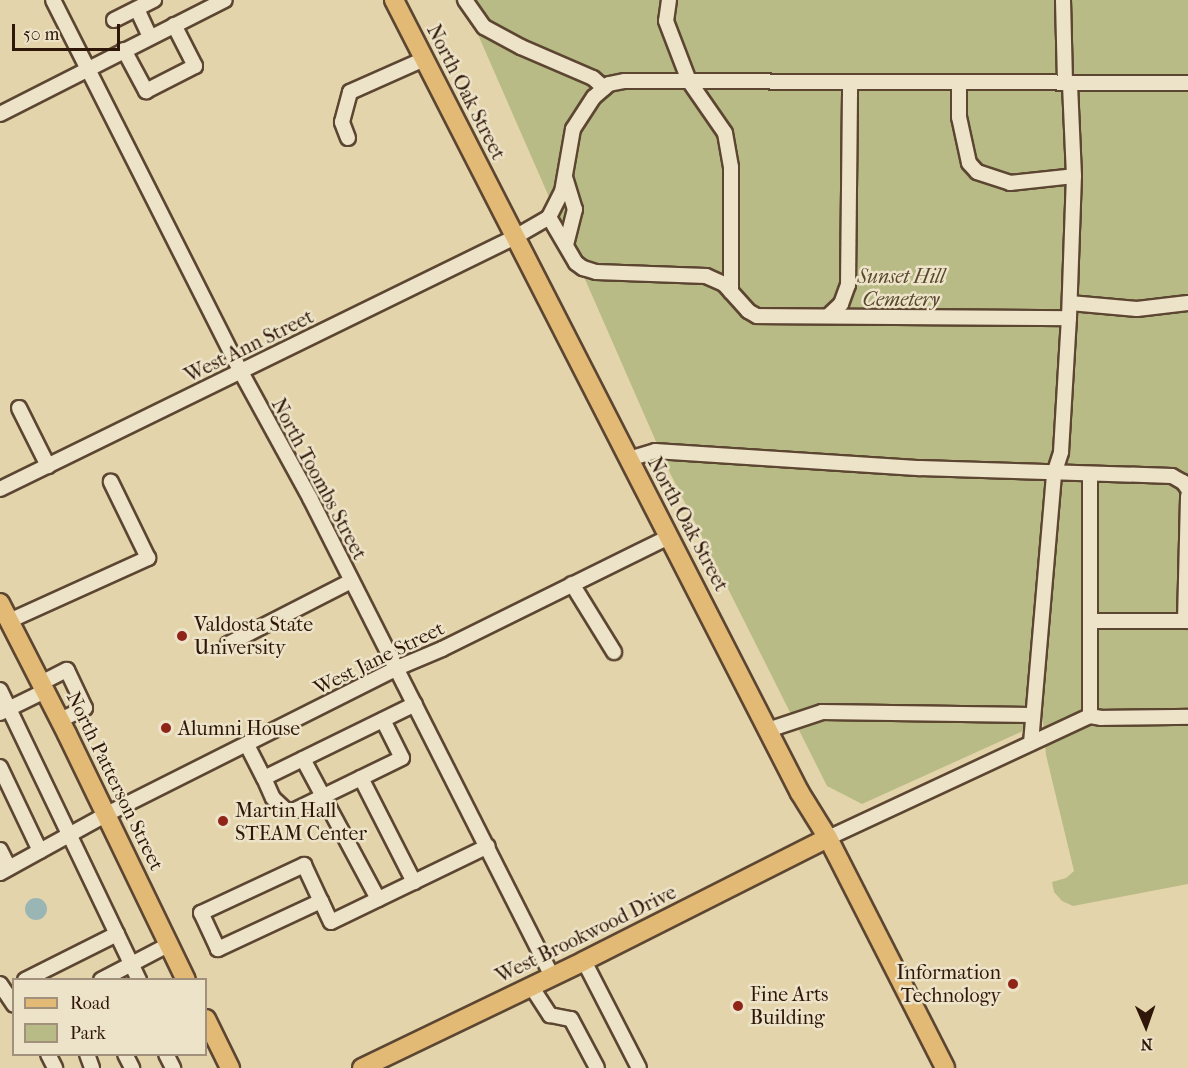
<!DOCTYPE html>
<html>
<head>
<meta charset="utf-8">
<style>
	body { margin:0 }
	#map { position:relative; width:1188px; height:1068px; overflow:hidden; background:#e4d4ab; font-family:"IM FELL French Canon",serif }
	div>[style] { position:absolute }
	.green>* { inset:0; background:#b9bb86 }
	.water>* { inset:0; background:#9ab6b4 }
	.round { border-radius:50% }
	.roads { filter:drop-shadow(2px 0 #5c4632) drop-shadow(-2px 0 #5c4632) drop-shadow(0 2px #5c4632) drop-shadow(0 -2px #5c4632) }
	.minor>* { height:14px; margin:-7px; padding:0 7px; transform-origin:7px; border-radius:7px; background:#ede3c8 }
	.major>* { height:18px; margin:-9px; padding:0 9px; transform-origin:9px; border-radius:9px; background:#e2ba76 }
	.dots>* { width:16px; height:16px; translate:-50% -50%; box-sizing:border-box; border:3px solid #ede3c8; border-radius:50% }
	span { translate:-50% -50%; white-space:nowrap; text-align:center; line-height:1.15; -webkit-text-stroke:5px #ede3c8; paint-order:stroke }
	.street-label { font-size:20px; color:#2e1609 }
	.park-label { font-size:20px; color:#58482e; font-style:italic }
	.poi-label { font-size:20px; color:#2e1609 }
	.left { translate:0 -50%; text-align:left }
	.right { translate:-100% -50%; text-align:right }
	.legend { position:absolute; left:12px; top:978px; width:195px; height:78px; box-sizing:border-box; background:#ede3c8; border:2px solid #a1917c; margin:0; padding:8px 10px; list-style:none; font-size:18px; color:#2e1609 }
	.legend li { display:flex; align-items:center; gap:12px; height:30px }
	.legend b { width:30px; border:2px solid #a1917c }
	.north { position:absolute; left:1116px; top:996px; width:60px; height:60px; -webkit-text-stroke:4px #ede3c8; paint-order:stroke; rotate:178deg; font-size:16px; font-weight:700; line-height:24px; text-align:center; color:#2e1609 }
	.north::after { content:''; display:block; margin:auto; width:21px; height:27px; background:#2e1609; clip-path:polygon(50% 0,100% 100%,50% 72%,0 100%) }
	.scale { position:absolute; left:12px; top:24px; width:108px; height:27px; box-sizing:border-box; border:3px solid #2e1609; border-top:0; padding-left:8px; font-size:18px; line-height:21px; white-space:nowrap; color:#2e1609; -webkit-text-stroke:4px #ede3c8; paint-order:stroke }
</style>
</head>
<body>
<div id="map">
	<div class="green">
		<div style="clip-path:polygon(454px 0,1188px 0,1188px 884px,1073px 906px,1062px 901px,1054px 892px,1052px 882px,1066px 878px,1074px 871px,1046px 755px,1043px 722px,862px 804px,827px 786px,668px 469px,476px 30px)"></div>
	</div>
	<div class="water">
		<div class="round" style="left:25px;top:898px;width:22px;height:22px"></div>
	</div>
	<div class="roads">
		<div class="minor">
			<div style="left:53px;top:0;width:417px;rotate:63.2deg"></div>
			<div style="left:241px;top:372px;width:144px;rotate:61.3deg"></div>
			<div style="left:310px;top:498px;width:536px;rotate:63.15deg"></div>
			<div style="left:465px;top:0;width:33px;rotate:55deg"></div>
			<div style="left:484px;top:27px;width:42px;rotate:28.4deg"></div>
			<div style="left:521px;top:47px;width:78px;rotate:23.3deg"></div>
			<div style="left:593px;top:78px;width:15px;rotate:42deg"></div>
			<div style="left:669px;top:0;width:21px;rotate:98deg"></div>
			<div style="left:666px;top:21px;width:64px;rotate:69deg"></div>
			<div style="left:689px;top:81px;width:63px;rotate:55.3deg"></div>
			<div style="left:725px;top:133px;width:35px;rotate:80deg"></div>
			<div style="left:731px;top:167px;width:125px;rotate:90deg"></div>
			<div style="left:1063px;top:0;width:83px;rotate:88.6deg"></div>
			<div style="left:137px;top:9px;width:31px;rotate:65deg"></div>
			<div style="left:114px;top:20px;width:45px;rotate:-26.6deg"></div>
			<div style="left:124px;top:50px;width:47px;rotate:61.8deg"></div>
			<div style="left:146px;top:91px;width:55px;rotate:-27deg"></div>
			<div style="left:195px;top:66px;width:46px;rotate:-117.1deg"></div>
			<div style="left:959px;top:83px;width:34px;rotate:90deg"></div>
			<div style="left:959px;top:117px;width:47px;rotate:77.7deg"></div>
			<div style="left:969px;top:163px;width:12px;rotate:48deg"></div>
			<div style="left:977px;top:172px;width:35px;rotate:18deg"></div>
			<div style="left:1010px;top:183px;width:64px;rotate:-6.2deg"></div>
			<div style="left:0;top:114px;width:252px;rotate:-26.9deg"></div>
			<div style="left:348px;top:138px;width:17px;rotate:-111deg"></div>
			<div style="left:342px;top:122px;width:31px;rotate:-75deg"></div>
			<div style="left:350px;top:92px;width:81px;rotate:-24deg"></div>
			<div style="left:565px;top:177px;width:34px;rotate:73deg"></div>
			<div style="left:575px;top:209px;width:36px;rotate:104deg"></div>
			<div style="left:549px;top:217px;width:28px;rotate:-63deg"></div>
			<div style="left:562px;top:192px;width:64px;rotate:-80.1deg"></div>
			<div style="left:573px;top:129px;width:38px;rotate:-57deg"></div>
			<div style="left:594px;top:97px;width:20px;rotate:-41deg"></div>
			<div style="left:609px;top:84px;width:16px;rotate:-11deg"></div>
			<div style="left:625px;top:81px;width:563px;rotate:0.2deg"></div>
			<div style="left:1070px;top:303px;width:67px;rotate:5.1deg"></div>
			<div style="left:1137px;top:309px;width:51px;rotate:-6.7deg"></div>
			<div style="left:828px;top:316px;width:18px;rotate:-43deg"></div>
			<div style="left:841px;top:304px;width:20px;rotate:-70deg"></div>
			<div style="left:848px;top:285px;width:202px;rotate:-89.4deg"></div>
			<div style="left:19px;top:408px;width:65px;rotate:63.4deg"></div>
			<div style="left:629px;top:459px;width:27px;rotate:-17deg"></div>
			<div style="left:655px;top:451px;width:266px;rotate:3.7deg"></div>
			<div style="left:920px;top:468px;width:252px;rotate:1.8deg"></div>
			<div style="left:1172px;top:476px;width:13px;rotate:29deg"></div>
			<div style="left:1183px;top:482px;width:9px;rotate:54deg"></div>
			<div style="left:1090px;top:475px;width:241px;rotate:90deg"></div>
			<div style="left:0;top:489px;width:573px;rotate:-26.07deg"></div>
			<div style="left:515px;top:237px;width:39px;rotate:-30deg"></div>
			<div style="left:549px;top:217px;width:53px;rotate:59.6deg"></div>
			<div style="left:576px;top:263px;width:9px;rotate:36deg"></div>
			<div style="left:583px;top:268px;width:14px;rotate:17deg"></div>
			<div style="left:596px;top:272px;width:110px;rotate:2.1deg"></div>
			<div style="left:706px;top:276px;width:20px;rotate:24deg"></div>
			<div style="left:724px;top:284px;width:36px;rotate:48deg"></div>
			<div style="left:748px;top:311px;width:10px;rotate:29deg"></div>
			<div style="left:757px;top:316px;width:312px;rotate:0.4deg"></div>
			<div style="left:1069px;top:318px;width:142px;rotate:-88deg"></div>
			<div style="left:1074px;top:176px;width:93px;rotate:-92.5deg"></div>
			<div style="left:572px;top:584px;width:80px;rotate:58.3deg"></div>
			<div style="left:9px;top:621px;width:153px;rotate:-24.4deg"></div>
			<div style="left:148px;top:558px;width:85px;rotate:-116deg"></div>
			<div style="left:1090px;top:621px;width:98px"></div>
			<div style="left:1185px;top:621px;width:125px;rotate:-88.6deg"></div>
			<div style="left:228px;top:644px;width:138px;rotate:-27.1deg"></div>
			<div style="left:41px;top:683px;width:29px;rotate:-27deg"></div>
			<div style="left:67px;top:670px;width:42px;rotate:64.7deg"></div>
			<div style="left:85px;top:708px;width:28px;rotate:154deg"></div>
			<div style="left:0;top:690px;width:322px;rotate:64.4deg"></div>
			<div style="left:0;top:713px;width:50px;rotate:-26.1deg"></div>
			<div style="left:383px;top:720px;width:42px;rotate:63.4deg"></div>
			<div style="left:402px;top:758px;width:46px;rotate:154deg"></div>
			<div style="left:361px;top:778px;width:117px;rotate:63deg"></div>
			<div style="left:768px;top:730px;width:57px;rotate:-18.4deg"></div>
			<div style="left:822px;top:712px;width:209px;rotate:0.8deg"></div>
			<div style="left:1031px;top:743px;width:270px;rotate:-85.1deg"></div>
			<div style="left:1054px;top:474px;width:23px;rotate:-72deg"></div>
			<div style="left:1061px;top:452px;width:134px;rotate:-86.6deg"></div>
			<div style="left:247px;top:745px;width:37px;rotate:63deg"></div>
			<div style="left:264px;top:778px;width:168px;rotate:-26.1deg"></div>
			<div style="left:303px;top:759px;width:159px;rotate:61.8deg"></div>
			<div style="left:0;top:767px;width:93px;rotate:64.5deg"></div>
			<div style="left:264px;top:778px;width:22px;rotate:66deg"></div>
			<div style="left:273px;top:798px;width:18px;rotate:43deg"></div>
			<div style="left:286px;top:810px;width:9px"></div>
			<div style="left:295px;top:810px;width:73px;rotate:-25.9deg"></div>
			<div style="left:828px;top:838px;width:289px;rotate:-25deg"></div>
			<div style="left:1090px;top:716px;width:11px;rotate:10deg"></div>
			<div style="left:1101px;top:718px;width:87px;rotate:-0.7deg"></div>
			<div style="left:0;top:850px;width:20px;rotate:63deg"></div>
			<div style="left:0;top:873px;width:122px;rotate:-28.9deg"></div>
			<div style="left:107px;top:814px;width:325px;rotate:-26.7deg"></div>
			<div style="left:397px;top:668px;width:49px;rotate:-22.9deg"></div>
			<div style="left:442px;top:649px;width:253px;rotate:-26.3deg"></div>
			<div style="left:321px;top:901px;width:114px;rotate:155deg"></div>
			<div style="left:218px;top:949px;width:40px;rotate:-115deg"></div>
			<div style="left:201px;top:913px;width:114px;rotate:-25deg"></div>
			<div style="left:304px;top:865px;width:40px;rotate:65deg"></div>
			<div style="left:321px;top:901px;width:23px;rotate:65deg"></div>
			<div style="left:331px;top:922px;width:174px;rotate:-25.8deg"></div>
			<div style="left:584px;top:961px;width:120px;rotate:62.8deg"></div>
			<div style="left:25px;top:980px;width:103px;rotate:-26.6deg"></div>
			<div style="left:101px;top:980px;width:78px;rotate:-27.6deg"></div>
			<div style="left:0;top:984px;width:25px;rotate:56deg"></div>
			<div style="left:531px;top:986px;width:35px;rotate:57deg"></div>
			<div style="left:550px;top:1015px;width:21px;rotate:11deg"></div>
			<div style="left:571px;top:1019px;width:55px;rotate:62deg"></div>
			<div style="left:48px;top:1054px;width:16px;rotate:63deg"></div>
			<div style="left:87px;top:1054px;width:15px;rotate:70deg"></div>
			<div style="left:125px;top:1054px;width:16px;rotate:63deg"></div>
			<div style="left:166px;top:1054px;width:16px;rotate:63deg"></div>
		</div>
		<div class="major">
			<div style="left:394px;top:0;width:891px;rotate:62.89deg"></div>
			<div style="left:800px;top:793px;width:53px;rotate:58.1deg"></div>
			<div style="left:828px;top:838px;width:258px;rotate:63deg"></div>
			<div style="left:0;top:603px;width:147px;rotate:62.9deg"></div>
			<div style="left:67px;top:734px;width:273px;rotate:64.2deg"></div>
			<div style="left:206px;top:1019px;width:55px;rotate:63.9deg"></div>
			<div style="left:362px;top:1068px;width:246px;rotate:-25.7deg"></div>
			<div style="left:584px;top:961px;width:273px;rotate:-26.8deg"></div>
		</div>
	</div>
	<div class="dots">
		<div style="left:182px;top:636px;background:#8f2418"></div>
		<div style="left:166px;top:728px;background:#8f2418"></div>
		<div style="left:223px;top:821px;background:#8f2418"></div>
		<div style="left:1013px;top:984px;background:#8f2418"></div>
		<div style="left:738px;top:1006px;background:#8f2418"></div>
	</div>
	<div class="street-label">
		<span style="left:466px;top:92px;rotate:63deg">North Oak Street</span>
		<span style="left:249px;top:346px;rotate:-26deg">West Ann Street</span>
		<span style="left:319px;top:479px;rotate:62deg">North Toombs Street</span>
		<span style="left:688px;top:524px;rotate:62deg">North Oak Street</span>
		<span style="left:379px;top:658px;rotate:-26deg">West Jane Street</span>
		<span style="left:115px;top:781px;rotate:64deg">North Patterson Street</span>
		<span style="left:586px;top:934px;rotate:-26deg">West Brookwood Drive</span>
	</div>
	<div class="park-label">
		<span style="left:901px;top:288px">Sunset Hill<br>Cemetery</span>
	</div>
	<div class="poi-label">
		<span class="left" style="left:194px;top:636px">Valdosta State<br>University</span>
		<span class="left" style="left:178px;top:728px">Alumni House</span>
		<span class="left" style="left:235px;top:822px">Martin Hall<br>STEAM Center</span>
		<span class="right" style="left:1001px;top:984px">Information<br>Technology</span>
		<span class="left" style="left:750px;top:1006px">Fine Arts<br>Building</span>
	</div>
	<ul class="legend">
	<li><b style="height:8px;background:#e2ba76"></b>Road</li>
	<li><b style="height:16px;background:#b9bb86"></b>Park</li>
	</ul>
	<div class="north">N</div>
	<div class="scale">50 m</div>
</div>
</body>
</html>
